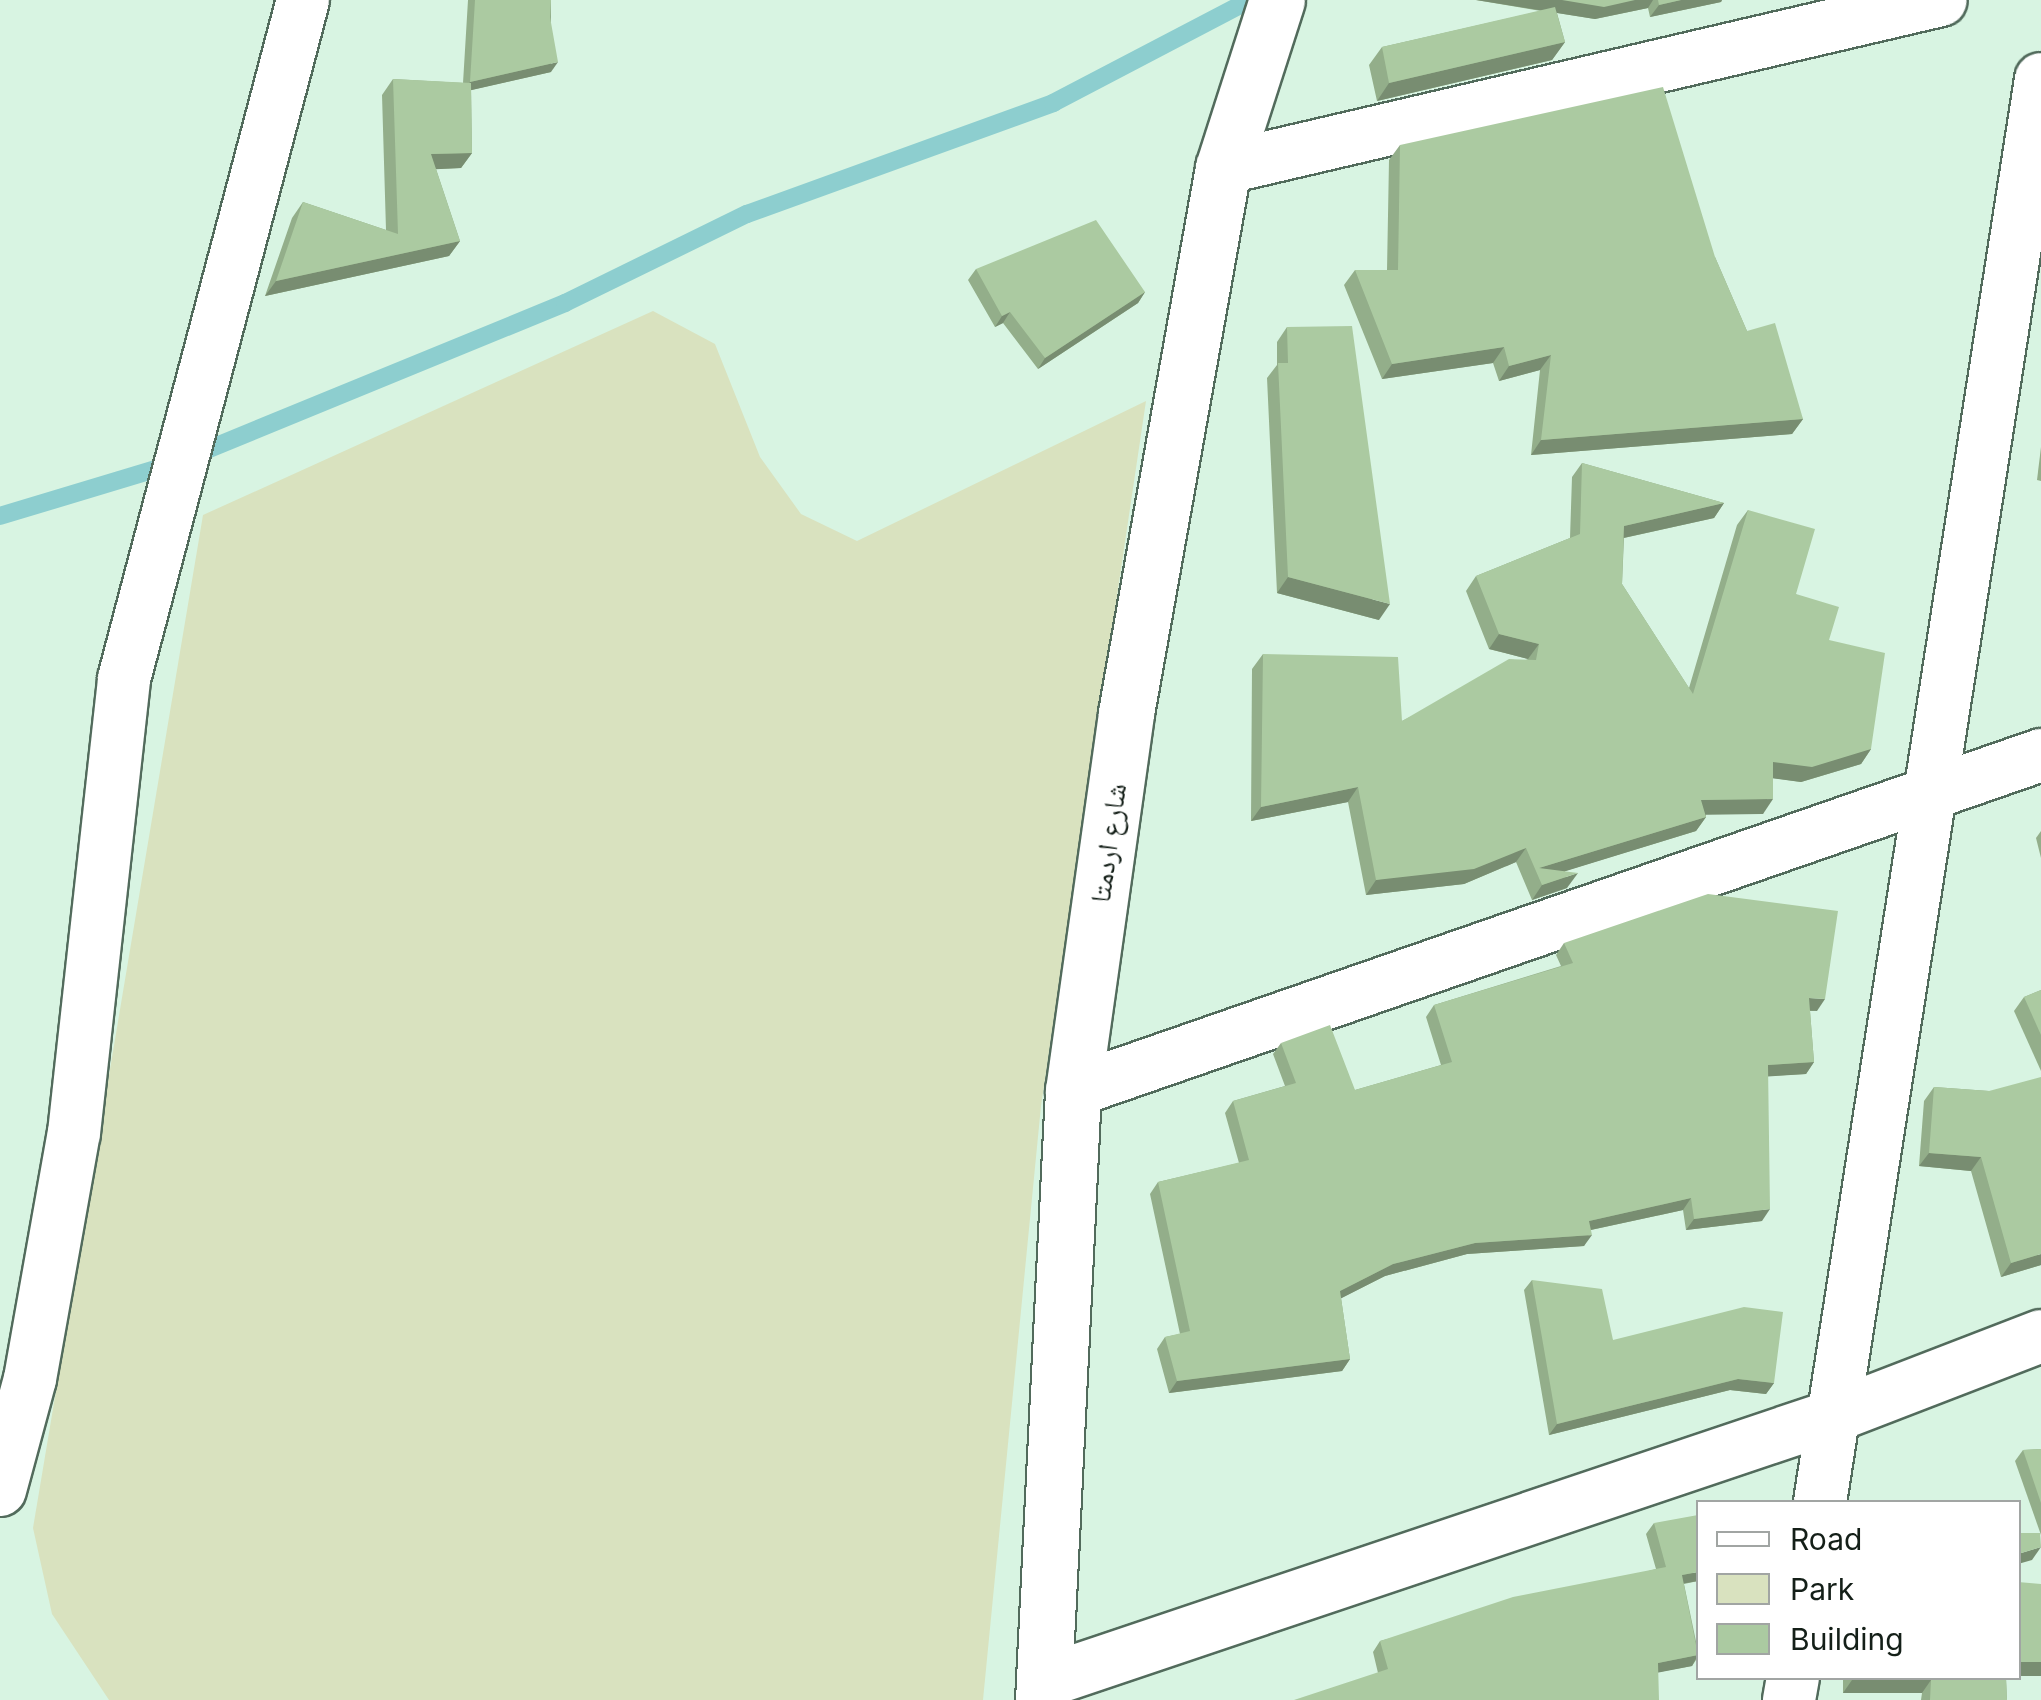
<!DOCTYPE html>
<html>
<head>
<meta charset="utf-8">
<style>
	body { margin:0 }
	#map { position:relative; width:2041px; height:1700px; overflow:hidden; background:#d8f4e2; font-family:Inter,"Noto Naskh Arabic",sans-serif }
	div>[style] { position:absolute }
	.green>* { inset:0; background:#d9e2bf }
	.stream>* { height:18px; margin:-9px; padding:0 9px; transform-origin:9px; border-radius:9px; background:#8dcecf }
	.roads { filter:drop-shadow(2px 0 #526b5c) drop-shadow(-2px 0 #526b5c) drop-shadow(0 2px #526b5c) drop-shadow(0 -2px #526b5c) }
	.minor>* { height:52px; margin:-26px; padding:0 26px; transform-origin:26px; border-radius:26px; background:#fff }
	.secondary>* { height:55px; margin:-27.5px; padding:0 27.5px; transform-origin:27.5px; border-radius:27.5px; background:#fff }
	.wall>* { inset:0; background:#93ae8a }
	.shaded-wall>* { inset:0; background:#788d71 }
	.building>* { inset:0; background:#abcaa1 }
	span { translate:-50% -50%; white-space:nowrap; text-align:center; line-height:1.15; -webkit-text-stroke:10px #fff; paint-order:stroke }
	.street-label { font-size:28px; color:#141f18 }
	.legend { position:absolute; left:1696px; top:1500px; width:325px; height:180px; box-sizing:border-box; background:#fff; border:2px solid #a1a5a3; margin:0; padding:12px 18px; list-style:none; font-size:30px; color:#141f18 }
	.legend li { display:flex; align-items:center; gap:20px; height:50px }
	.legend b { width:50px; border:2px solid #a1a5a3 }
</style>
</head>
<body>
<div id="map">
	<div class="green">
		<div style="clip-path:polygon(653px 311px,715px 344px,760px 457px,801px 514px,857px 541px,1146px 401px,1041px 1106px,983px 1700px,109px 1700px,52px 1614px,33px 1528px,203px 515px)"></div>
	</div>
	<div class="stream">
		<div style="left:0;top:516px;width:183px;rotate:-16.8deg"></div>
		<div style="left:175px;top:463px;width:422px;rotate:-22.3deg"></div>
		<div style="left:565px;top:303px;width:203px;rotate:-26.1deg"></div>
		<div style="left:747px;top:214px;width:326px;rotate:-19.9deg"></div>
		<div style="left:1053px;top:103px;width:222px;rotate:-27.6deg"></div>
	</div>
	<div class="roads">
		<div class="minor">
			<div style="left:1223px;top:168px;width:737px;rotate:-13.17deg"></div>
			<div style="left:1073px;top:1091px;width:1025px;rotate:-19.14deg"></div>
			<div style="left:0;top:1490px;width:115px;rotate:-74.9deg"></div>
			<div style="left:30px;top:1379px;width:250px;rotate:-79.9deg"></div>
			<div style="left:74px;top:1133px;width:457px;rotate:-83.7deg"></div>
			<div style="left:124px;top:679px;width:702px;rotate:-75.23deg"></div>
			<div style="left:1820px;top:1502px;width:1440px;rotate:-81.17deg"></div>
			<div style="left:1046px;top:1681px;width:831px;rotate:-18.59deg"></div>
			<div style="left:1834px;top:1416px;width:222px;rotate:-21.1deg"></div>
			<div style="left:1789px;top:1700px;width:22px;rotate:-80deg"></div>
		</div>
		<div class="secondary">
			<div style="left:1043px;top:1700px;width:610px;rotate:-87.18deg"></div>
			<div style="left:1073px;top:1091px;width:382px;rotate:-82deg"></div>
			<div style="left:1126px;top:713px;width:554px;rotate:-79.91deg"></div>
			<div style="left:1223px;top:168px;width:176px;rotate:-72.2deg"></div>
		</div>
	</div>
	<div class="wall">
		<div style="clip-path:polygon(468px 0,551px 0,551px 72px,471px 90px,472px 153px,461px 168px,436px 169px,460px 241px,449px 256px,265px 296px,292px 218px,303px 202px,386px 230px,382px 95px,393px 79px,463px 83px)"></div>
		<div style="clip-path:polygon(1476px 0,1722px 0,1721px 2px,1650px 17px,1648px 8px,1595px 19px,1557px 13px,1565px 42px,1552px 60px,1377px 101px,1369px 65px,1382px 47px,1541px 11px)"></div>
		<div style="clip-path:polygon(1400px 145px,1715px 257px,1747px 331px,1803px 419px,1792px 434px,1531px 455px,1540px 370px,1499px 381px,1493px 363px,1382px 379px,1344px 285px,1355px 270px,1387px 270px,1389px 160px)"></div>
		<div style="clip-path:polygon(976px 269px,1145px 292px,1138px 303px,1038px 369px,1003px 323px,995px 327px,968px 280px)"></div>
		<div style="clip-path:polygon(1287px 327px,1379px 620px,1277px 593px,1267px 378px,1277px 365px,1277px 342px)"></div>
		<div style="clip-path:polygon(2041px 447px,2041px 481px,2037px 480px)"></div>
		<div style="clip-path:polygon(1582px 463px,1724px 503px,1714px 518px,1624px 538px,1622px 584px,1689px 688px,1737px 525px,1748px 510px,1796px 594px,1829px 640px,1871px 749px,1861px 764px,1801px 782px,1773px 778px,1763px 814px,1706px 814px,1706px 817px,1696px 831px,1565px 871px,1567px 888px,1532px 900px,1516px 862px,1464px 884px,1366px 895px,1348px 802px,1251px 821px,1252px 669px,1263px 654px,1402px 721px,1528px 659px,1489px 649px,1466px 591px,1476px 576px,1570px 538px,1572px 477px)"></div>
		<div style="clip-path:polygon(2041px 831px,2041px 858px,2036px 838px)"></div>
		<div style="clip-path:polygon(1564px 943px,1817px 1011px,1810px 1011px,1814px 1062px,1806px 1074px,1768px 1076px,1762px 1221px,1686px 1230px,1683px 1210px,1591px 1230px,1584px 1246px,1467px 1254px,1385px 1276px,1341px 1298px,1350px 1359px,1342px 1371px,1169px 1393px,1157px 1349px,1165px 1337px,1180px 1334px,1150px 1194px,1158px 1182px,1239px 1163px,1225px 1113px,1233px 1101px,1285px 1086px,1273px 1054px,1281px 1043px,1355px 1090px,1441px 1065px,1426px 1017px,1434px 1005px,1561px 966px,1556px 955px)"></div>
		<div style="clip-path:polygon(2041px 990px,2041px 1071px,2014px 1011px,2024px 997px)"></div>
		<div style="clip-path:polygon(1934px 1087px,1989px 1091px,2041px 1265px,2001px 1277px,1971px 1171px,1919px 1166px,1924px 1101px)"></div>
		<div style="clip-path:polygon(1532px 1280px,1613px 1340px,1774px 1383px,1766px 1394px,1730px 1390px,1549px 1435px,1524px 1290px)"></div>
		<div style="clip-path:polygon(2041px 1449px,2041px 1535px,2015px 1461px,2023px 1450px)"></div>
		<div style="clip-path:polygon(1654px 1523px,1698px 1581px,1684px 1584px,1698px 1651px,1698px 1657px,1692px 1666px,1659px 1672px,1378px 1673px,1373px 1652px,1380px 1641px,1656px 1569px,1646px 1534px)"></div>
		<div style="clip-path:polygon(1843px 1678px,2006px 1678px,2007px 1700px,1921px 1700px,1922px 1693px,1843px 1693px)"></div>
	</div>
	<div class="shaded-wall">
		<div style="clip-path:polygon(1476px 0,1653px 0,1648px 8px,1595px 19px)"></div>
		<div style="clip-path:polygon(1681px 0,1722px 0,1721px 2px,1650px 17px,1659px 5px)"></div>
		<div style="clip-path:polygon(1565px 42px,1552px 60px,1377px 101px,1389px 83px)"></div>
		<div style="clip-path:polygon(558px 62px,551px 72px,463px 92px,470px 82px)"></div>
		<div style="clip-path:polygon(472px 153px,461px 168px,420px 170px,431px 154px)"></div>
		<div style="clip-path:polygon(460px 241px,449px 256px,265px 296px,276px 281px)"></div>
		<div style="clip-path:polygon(1145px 292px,1138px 303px,1038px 369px,1045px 358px)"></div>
		<div style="clip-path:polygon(1010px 312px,1003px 323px,995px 327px,1002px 316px)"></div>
		<div style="clip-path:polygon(1504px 347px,1493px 363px,1382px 379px,1392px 364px)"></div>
		<div style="clip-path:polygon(1551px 355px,1540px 370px,1499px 381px,1509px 366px)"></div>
		<div style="clip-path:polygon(1803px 419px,1792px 434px,1531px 455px,1541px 440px)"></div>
		<div style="clip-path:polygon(1724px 503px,1714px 518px,1614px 540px,1624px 526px)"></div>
		<div style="clip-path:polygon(1288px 577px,1390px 604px,1379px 620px,1277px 593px)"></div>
		<div style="clip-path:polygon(1499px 634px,1539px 644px,1528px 659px,1489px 649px)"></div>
		<div style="clip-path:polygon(1871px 749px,1861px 764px,1801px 782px,1763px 777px,1773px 762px)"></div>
		<div style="clip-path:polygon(1358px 787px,1348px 802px,1251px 821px,1261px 807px)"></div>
		<div style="clip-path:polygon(1773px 799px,1763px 814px,1690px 815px,1701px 800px)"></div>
		<div style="clip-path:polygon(1706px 817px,1696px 831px,1540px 879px,1539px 868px)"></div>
		<div style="clip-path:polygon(1526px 848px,1516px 862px,1464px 884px,1366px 895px,1376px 880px)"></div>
		<div style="clip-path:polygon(1578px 873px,1567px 888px,1532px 900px,1542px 885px)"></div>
		<div style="clip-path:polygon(1809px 998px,1825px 999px,1817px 1011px,1801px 1010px)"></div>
		<div style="clip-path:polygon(1814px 1062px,1806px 1074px,1760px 1077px,1768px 1065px)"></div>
		<div style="clip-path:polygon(1929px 1153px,1981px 1157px,1971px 1171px,1919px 1166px)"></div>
		<div style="clip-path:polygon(1691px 1198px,1683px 1210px,1581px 1232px,1589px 1221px)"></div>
		<div style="clip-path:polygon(1770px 1209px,1762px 1221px,1686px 1230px,1694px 1219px)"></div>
		<div style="clip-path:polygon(1592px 1235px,1584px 1246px,1467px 1254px,1385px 1276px,1332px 1303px,1340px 1291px,1393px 1264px,1475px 1243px)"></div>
		<div style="clip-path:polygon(2041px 1254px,2041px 1265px,2001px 1277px,2011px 1263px)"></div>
		<div style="clip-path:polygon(1350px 1359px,1342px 1371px,1169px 1393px,1177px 1381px)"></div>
		<div style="clip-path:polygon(1738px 1379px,1774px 1383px,1766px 1394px,1730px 1390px,1549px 1435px,1557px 1424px)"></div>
		<div style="clip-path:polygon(2041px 1547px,2032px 1560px,2018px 1564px,2018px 1554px)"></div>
		<div style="clip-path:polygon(1698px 1572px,1698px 1581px,1674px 1585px,1682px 1575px)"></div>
		<div style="clip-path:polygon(1698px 1655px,1692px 1666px,1651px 1674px,1658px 1663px)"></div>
		<div style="clip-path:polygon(2018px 1662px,2041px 1662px,2041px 1676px,2018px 1676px)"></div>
		<div style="clip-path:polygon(1852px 1680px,1931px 1680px,1922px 1693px,1843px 1693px)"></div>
	</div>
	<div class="building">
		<div style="clip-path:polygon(475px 0,551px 0,550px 17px,558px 62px,470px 82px)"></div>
		<div style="clip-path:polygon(1562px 0,1635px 0,1604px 7px)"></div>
		<div style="clip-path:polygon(1658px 0,1681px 0,1659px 5px)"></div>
		<div style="clip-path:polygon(1555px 7px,1565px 42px,1389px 83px,1382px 47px)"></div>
		<div style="clip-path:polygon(393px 79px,471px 83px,472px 153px,431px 154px,460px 241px,276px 281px,303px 202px,398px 234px)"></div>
		<div style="clip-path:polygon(1663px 87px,1715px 257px,1747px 331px,1775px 323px,1803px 419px,1541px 440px,1551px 355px,1509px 366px,1504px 347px,1392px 364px,1355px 270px,1398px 270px,1400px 145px)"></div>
		<div style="clip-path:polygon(1096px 220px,1145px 292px,1045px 358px,1010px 312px,1002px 316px,976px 269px)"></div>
		<div style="clip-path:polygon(1352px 326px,1390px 604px,1288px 577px,1278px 363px,1288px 363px,1287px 327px)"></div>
		<div style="clip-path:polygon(1582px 463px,1724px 503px,1624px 526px,1622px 584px,1693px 694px,1748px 510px,1815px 529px,1796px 594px,1839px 607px,1829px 640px,1885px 653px,1871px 749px,1812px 767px,1773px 762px,1773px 799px,1701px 800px,1706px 817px,1539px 868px,1578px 873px,1542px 885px,1526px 848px,1474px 869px,1376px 880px,1358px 787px,1261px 807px,1263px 654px,1398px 657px,1402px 721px,1509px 659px,1536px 660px,1539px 644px,1499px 634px,1476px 576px,1580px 534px)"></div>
		<div style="clip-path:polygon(1708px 894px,1838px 911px,1825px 999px,1809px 998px,1814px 1062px,1768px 1065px,1770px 1209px,1694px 1219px,1691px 1198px,1589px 1221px,1592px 1235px,1475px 1243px,1393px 1264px,1340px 1291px,1350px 1359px,1177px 1381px,1165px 1337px,1190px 1331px,1158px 1182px,1249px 1160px,1233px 1101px,1296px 1083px,1281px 1043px,1330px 1025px,1355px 1090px,1452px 1062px,1434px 1005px,1573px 963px,1564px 943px)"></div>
		<div style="clip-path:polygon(2041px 990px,2041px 1035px,2024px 997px)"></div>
		<div style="clip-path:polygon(2041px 1077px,2041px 1254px,2011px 1263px,1981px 1157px,1929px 1153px,1934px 1087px,1989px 1091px)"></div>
		<div style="clip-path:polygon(1532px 1280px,1602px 1289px,1613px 1340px,1744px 1307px,1783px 1312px,1774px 1383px,1738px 1379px,1557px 1424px)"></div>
		<div style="clip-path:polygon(2041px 1449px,2041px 1503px,2023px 1450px)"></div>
		<div style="clip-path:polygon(1698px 1515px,1698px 1572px,1682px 1575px,1698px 1655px,1658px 1663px,1659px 1700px,1294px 1700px,1388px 1669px,1380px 1641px,1513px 1597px,1666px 1567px,1654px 1523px)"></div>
		<div style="clip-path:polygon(2018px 1533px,2040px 1533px,2041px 1547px,2018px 1554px)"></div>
		<div style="clip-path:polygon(2018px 1582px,2041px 1584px,2041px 1662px,2018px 1662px)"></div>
		<div style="clip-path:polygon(1852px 1678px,2006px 1678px,2007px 1700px,1930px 1700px,1931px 1680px,1852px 1680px)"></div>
	</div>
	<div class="street-label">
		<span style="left:1108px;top:843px;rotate:-82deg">شارع اردمتا</span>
	</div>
	<ul class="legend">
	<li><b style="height:12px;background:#fff"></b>Road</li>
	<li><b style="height:28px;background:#d9e2bf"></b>Park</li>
	<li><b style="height:28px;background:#abcaa1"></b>Building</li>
	</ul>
</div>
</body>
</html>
